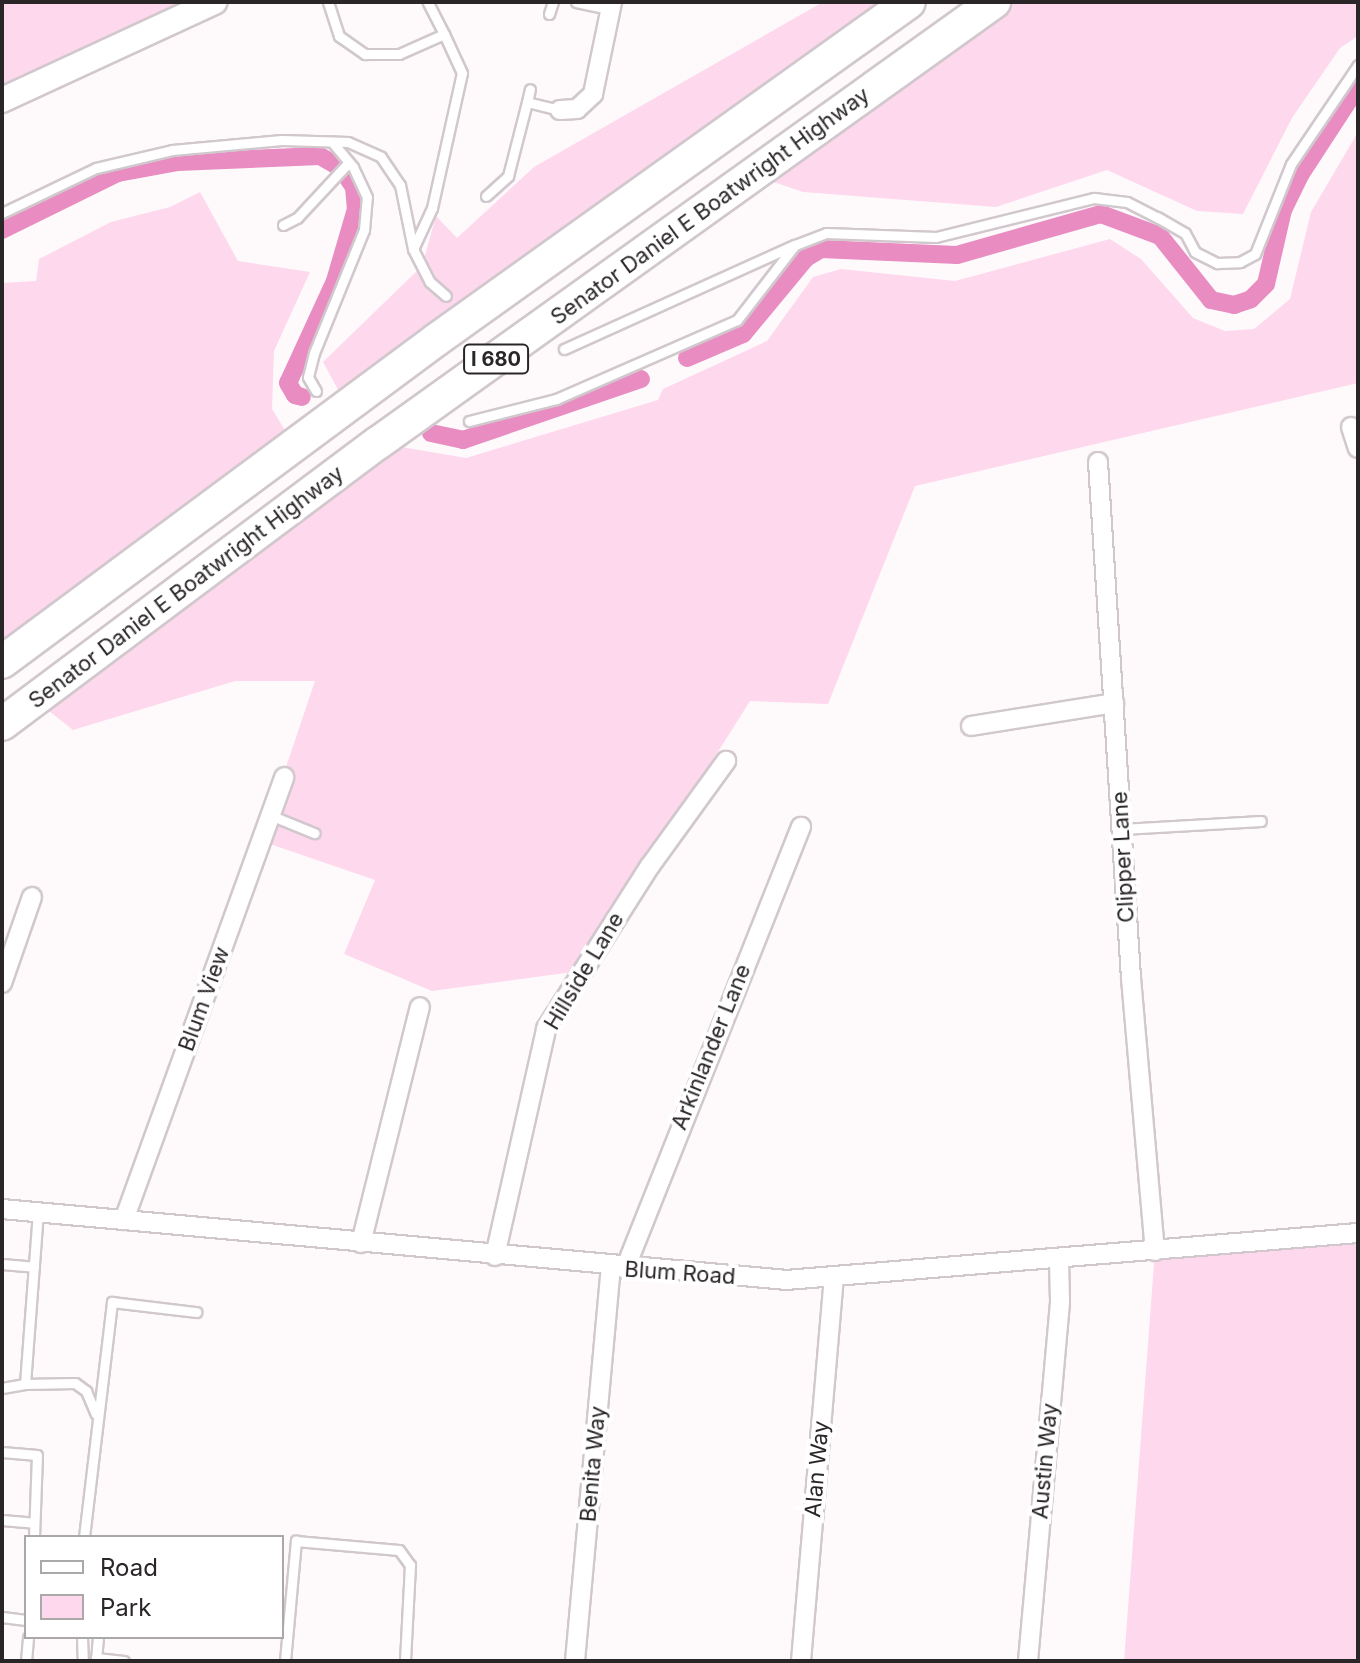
<!DOCTYPE html>
<html>
<head>
<meta charset="utf-8">
<style>
	body { margin:0 }
	#map { position:relative; width:1360px; height:1663px; overflow:hidden; background:#fefafc; font-family:Inter,sans-serif }
	div>[style] { position:absolute }
	.green>* { inset:0; background:#fed8ec }
	.canal>* { height:18px; margin:-9px; padding:0 9px; transform-origin:9px; border-radius:9px; background:#e88cc1 }
	.roads { filter:drop-shadow(2px 0 #d1c8cd) drop-shadow(-2px 0 #d1c8cd) drop-shadow(0 2px #d1c8cd) drop-shadow(0 -2px #d1c8cd) }
	.service>* { height:9px; margin:-4.5px; padding:0 4.5px; transform-origin:4.5px; border-radius:4.5px; background:#fff }
	.minor>* { height:18px; margin:-9px; padding:0 9px; transform-origin:9px; border-radius:9px; background:#fff }
	.secondary>* { height:24px; margin:-12px; padding:0 12px; transform-origin:12px; border-radius:12px; background:#fff }
	.motorway>* { height:32px; margin:-16px; padding:0 16px; transform-origin:16px; border-radius:16px; background:#fff }
	span { translate:-50% -50%; white-space:nowrap; text-align:center; line-height:1.15; -webkit-text-stroke:8px #fff; paint-order:stroke }
	.shield-label span { padding:2px 6px; background:#fff; border:2px solid; border-radius:6px; -webkit-text-stroke-width:0 }
	.shield-label { font-size:20px; color:#2a2628; font-weight:700 }
	.street-label { font-size:22px; color:#2a2628 }
	.frame { position:absolute; inset:0; border:4px solid #2a2628; pointer-events:none }
	.legend { position:absolute; left:24px; top:1535px; width:260px; height:104px; box-sizing:border-box; background:#fff; border:2px solid #aaa8a9; margin:0; padding:10px 14px; list-style:none; font-size:24px; color:#2a2628 }
	.legend li { display:flex; align-items:center; gap:16px; height:40px }
	.legend b { width:40px; border:2px solid #aaa8a9 }
</style>
</head>
<body>
<div id="map">
	<div class="green">
		<div style="clip-path:polygon(2px 2px,214px 2px,2px 100px)"></div>
		<div style="clip-path:polygon(823px 2px,909px 2px,347px 406px,323px 362px,422px 266px,436px 216px,457px 238px,534px 167px)"></div>
		<div style="clip-path:polygon(994px 2px,1358px 2px,1358px 36px,1340px 48px,1292px 118px,1243px 214px,1197px 211px,1107px 170px,996px 207px,803px 192px,753px 175px)"></div>
		<div style="clip-path:polygon(1358px 132px,1358px 383px,915px 486px,828px 704px,750px 701px,580px 971px,432px 991px,344px 954px,375px 880px,261px 841px,315px 681px,235px 681px,73px 730px,35px 700px,378px 443px,466px 458px,658px 400px,663px 389px,767px 341px,813px 277px,841px 269px,955px 281px,1110px 239px,1141px 259px,1193px 318px,1225px 331px,1254px 329px,1290px 299px,1311px 212px)"></div>
		<div style="clip-path:polygon(200px 192px,238px 261px,310px 272px,274px 351px,272px 409px,294px 445px,2px 662px,2px 283px,36px 281px,39px 259px,111px 222px,170px 207px)"></div>
		<div style="clip-path:polygon(1358px 1233px,1358px 1661px,1124px 1661px,1155px 1251px)"></div>
	</div>
	<div class="canal">
		<div style="left:2px;top:230px;width:129px;rotate:-26.2deg"></div>
		<div style="left:118px;top:173px;width:61px;rotate:-10.4deg"></div>
		<div style="left:178px;top:162px;width:142px;rotate:-2.4deg"></div>
		<div style="left:320px;top:156px;width:24px;rotate:30deg"></div>
		<div style="left:341px;top:168px;width:23px;rotate:56deg"></div>
		<div style="left:354px;top:187px;width:22px;rotate:85deg"></div>
		<div style="left:356px;top:209px;width:75px;rotate:106.3deg"></div>
		<div style="left:335px;top:281px;width:112px;rotate:114.7deg"></div>
		<div style="left:288px;top:383px;width:14px;rotate:60deg"></div>
		<div style="left:295px;top:395px;width:7px;rotate:16deg"></div>
		<div style="left:687px;top:358px;width:61px;rotate:-23.2deg"></div>
		<div style="left:743px;top:334px;width:99px;rotate:-50.3deg"></div>
		<div style="left:806px;top:258px;width:17px;rotate:-31deg"></div>
		<div style="left:821px;top:249px;width:136px;rotate:2.5deg"></div>
		<div style="left:957px;top:255px;width:150px;rotate:-15.9deg"></div>
		<div style="left:1101px;top:214px;width:63px;rotate:20.4deg"></div>
		<div style="left:1160px;top:236px;width:82px;rotate:51.4deg"></div>
		<div style="left:1211px;top:300px;width:24px;rotate:12deg"></div>
		<div style="left:1234px;top:305px;width:18px;rotate:-19deg"></div>
		<div style="left:1251px;top:299px;width:21px;rotate:-45deg"></div>
		<div style="left:1266px;top:284px;width:76px;rotate:-77.1deg"></div>
		<div style="left:1283px;top:210px;width:39px;rotate:-64deg"></div>
		<div style="left:1300px;top:175px;width:106px;rotate:-56.9deg"></div>
		<div style="left:431px;top:433px;width:33px;rotate:12deg"></div>
		<div style="left:463px;top:440px;width:188px;rotate:-18.9deg"></div>
	</div>
	<div class="roads">
		<div class="service">
			<div style="left:328px;top:2px;width:36px;rotate:72deg"></div>
			<div style="left:339px;top:36px;width:32px;rotate:35deg"></div>
			<div style="left:365px;top:54px;width:34px"></div>
			<div style="left:399px;top:54px;width:49px;rotate:-24deg"></div>
			<div style="left:444px;top:34px;width:36px;rotate:-117deg"></div>
			<div style="left:576px;top:2px;width:35px;rotate:12deg"></div>
			<div style="left:549px;top:14px;width:13px;rotate:-72deg"></div>
			<div style="left:527px;top:102px;width:13px;rotate:-77deg"></div>
			<div style="left:486px;top:196px;width:30px;rotate:-42deg"></div>
			<div style="left:508px;top:176px;width:76px;rotate:-75.6deg"></div>
			<div style="left:527px;top:102px;width:34px;rotate:14deg"></div>
			<div style="left:2px;top:213px;width:104px;rotate:-25.6deg"></div>
			<div style="left:96px;top:168px;width:78px;rotate:-13.3deg"></div>
			<div style="left:172px;top:150px;width:110px;rotate:-5.2deg"></div>
			<div style="left:282px;top:140px;width:66px;rotate:1.7deg"></div>
			<div style="left:348px;top:142px;width:36px;rotate:24deg"></div>
			<div style="left:381px;top:157px;width:34px;rotate:56deg"></div>
			<div style="left:400px;top:185px;width:65px;rotate:78.5deg"></div>
			<div style="left:413px;top:249px;width:45px;rotate:-65.1deg"></div>
			<div style="left:432px;top:208px;width:138px;rotate:-77.5deg"></div>
			<div style="left:462px;top:73px;width:43px;rotate:-114.8deg"></div>
			<div style="left:283px;top:225px;width:16px;rotate:-27deg"></div>
			<div style="left:297px;top:218px;width:76px;rotate:-47.1deg"></div>
			<div style="left:413px;top:249px;width:37px;rotate:63deg"></div>
			<div style="left:430px;top:282px;width:21px;rotate:41deg"></div>
			<div style="left:564px;top:349px;width:252px;rotate:-24.3deg"></div>
			<div style="left:316px;top:391px;width:16px;rotate:-120deg"></div>
			<div style="left:308px;top:377px;width:25px;rotate:-76deg"></div>
			<div style="left:314px;top:353px;width:133px;rotate:-67.9deg"></div>
			<div style="left:364px;top:230px;width:33px;rotate:-85deg"></div>
			<div style="left:367px;top:197px;width:33px;rotate:-115deg"></div>
			<div style="left:353px;top:167px;width:33px;rotate:-130deg"></div>
			<div style="left:469px;top:421px;width:90px;rotate:-14.2deg"></div>
			<div style="left:556px;top:399px;width:197px;rotate:-23.6deg"></div>
			<div style="left:737px;top:320px;width:95px;rotate:-52.3deg"></div>
			<div style="left:795px;top:245px;width:33px;rotate:-21deg"></div>
			<div style="left:826px;top:233px;width:110px;rotate:2.1deg"></div>
			<div style="left:936px;top:237px;width:163px;rotate:-13.9deg"></div>
			<div style="left:1094px;top:198px;width:33px;rotate:7deg"></div>
			<div style="left:1127px;top:202px;width:34px;rotate:27deg"></div>
			<div style="left:1157px;top:217px;width:32px;rotate:30deg"></div>
			<div style="left:1185px;top:233px;width:21px;rotate:62deg"></div>
			<div style="left:1195px;top:252px;width:25px;rotate:27deg"></div>
			<div style="left:1217px;top:263px;width:23px;rotate:-2deg"></div>
			<div style="left:1240px;top:262px;width:17px;rotate:-28deg"></div>
			<div style="left:1255px;top:254px;width:97px;rotate:-68.2deg"></div>
			<div style="left:1291px;top:164px;width:120px;rotate:-55.9deg"></div>
			<div style="left:270px;top:815px;width:48px;rotate:22.2deg"></div>
			<div style="left:1122px;top:829px;width:139px;rotate:-3.3deg"></div>
			<div style="left:2px;top:1264px;width:32px;rotate:5deg"></div>
			<div style="left:25px;top:1384px;width:50px;rotate:-1.1deg"></div>
			<div style="left:75px;top:1383px;width:14px;rotate:36deg"></div>
			<div style="left:86px;top:1391px;width:25px;rotate:67deg"></div>
			<div style="left:2px;top:1388px;width:23px;rotate:-10deg"></div>
			<div style="left:25px;top:1384px;width:172px;rotate:-85.7deg"></div>
			<div style="left:2px;top:1452px;width:35px;rotate:5deg"></div>
			<div style="left:37px;top:1455px;width:82px;rotate:92.1deg"></div>
			<div style="left:2px;top:1520px;width:32px;rotate:5deg"></div>
			<div style="left:84px;top:1537px;width:237px;rotate:-83.2deg"></div>
			<div style="left:112px;top:1302px;width:85px;rotate:6.8deg"></div>
			<div style="left:2px;top:1617px;width:24px;rotate:7deg"></div>
			<div style="left:82px;top:1637px;width:24px;rotate:88deg"></div>
			<div style="left:98px;top:1637px;width:21px;rotate:95deg"></div>
			<div style="left:96px;top:1658px;width:28px;rotate:6deg"></div>
			<div style="left:26px;top:1661px;width:24px;rotate:-85deg"></div>
			<div style="left:285px;top:1661px;width:121px;rotate:-84.8deg"></div>
			<div style="left:296px;top:1541px;width:103px;rotate:5deg"></div>
			<div style="left:399px;top:1550px;width:19px;rotate:54deg"></div>
			<div style="left:410px;top:1565px;width:96px;rotate:93deg"></div>
		</div>
		<div class="minor">
			<div style="left:560px;top:110px;width:17px;rotate:-3deg"></div>
			<div style="left:577px;top:109px;width:22px;rotate:-43deg"></div>
			<div style="left:593px;top:94px;width:94px;rotate:-78.3deg"></div>
			<div style="left:1351px;top:427px;width:22px;rotate:72deg"></div>
			<div style="left:1098px;top:462px;width:517px;rotate:86.34deg"></div>
			<div style="left:1131px;top:978px;width:274px;rotate:85deg"></div>
			<div style="left:971px;top:726px;width:145px;rotate:-9.1deg"></div>
			<div style="left:2px;top:983px;width:91px;rotate:-70.8deg"></div>
			<div style="left:2px;top:1209px;width:787px;rotate:5.17deg"></div>
			<div style="left:786px;top:1280px;width:574px;rotate:-4.7deg"></div>
			<div style="left:124px;top:1220px;width:471px;rotate:-70.1deg"></div>
			<div style="left:361px;top:1243px;width:243px;rotate:-76deg"></div>
			<div style="left:495px;top:1256px;width:233px;rotate:-77.3deg"></div>
			<div style="left:546px;top:1029px;width:193px;rotate:-57.5deg"></div>
			<div style="left:650px;top:866px;width:130px;rotate:-54.1deg"></div>
			<div style="left:625px;top:1269px;width:476px;rotate:-68.3deg"></div>
			<div style="left:575px;top:1661px;width:395px;rotate:-84.8deg"></div>
			<div style="left:801px;top:1661px;width:385px;rotate:-85.1deg"></div>
			<div style="left:1028px;top:1661px;width:361px;rotate:-84.9deg"></div>
			<div style="left:1060px;top:1301px;width:41px;rotate:-91.4deg"></div>
		</div>
		<div class="secondary">
			<div style="left:2px;top:100px;width:234px;rotate:-24.8deg"></div>
		</div>
		<div class="motorway">
			<div style="left:2px;top:662px;width:540px;rotate:-36.57deg"></div>
			<div style="left:436px;top:340px;width:581px;rotate:-35.55deg"></div>
			<div style="left:2px;top:724px;width:469px;rotate:-36.8deg"></div>
			<div style="left:378px;top:443px;width:758px;rotate:-35.6deg"></div>
		</div>
	</div>
	<div class="shield-label">
		<span style="left:496px;top:359px">I 680</span>
	</div>
	<div class="street-label">
		<span style="left:710px;top:206px;rotate:-36deg">Senator Daniel E Boatwright Highway</span>
		<span style="left:186px;top:587px;rotate:-37deg">Senator Daniel E Boatwright Highway</span>
		<span style="left:1123px;top:857px;rotate:-93deg">Clipper Lane</span>
		<span style="left:584px;top:971px;rotate:-59deg">Hillside Lane</span>
		<span style="left:204px;top:999px;rotate:-70deg">Blum View</span>
		<span style="left:711px;top:1047px;rotate:-68deg">Arkinlander Lane</span>
		<span style="left:680px;top:1273px;rotate:4deg">Blum Road</span>
		<span style="left:1045px;top:1461px;rotate:-85deg">Austin Way</span>
		<span style="left:593px;top:1464px;rotate:-85deg">Benita Way</span>
		<span style="left:817px;top:1469px;rotate:-85deg">Alan Way</span>
	</div>
	<div class="frame"></div>
	<ul class="legend">
	<li><b style="height:10px;background:#fff"></b>Road</li>
	<li><b style="height:22px;background:#fed8ec"></b>Park</li>
	</ul>
</div>
</body>
</html>
